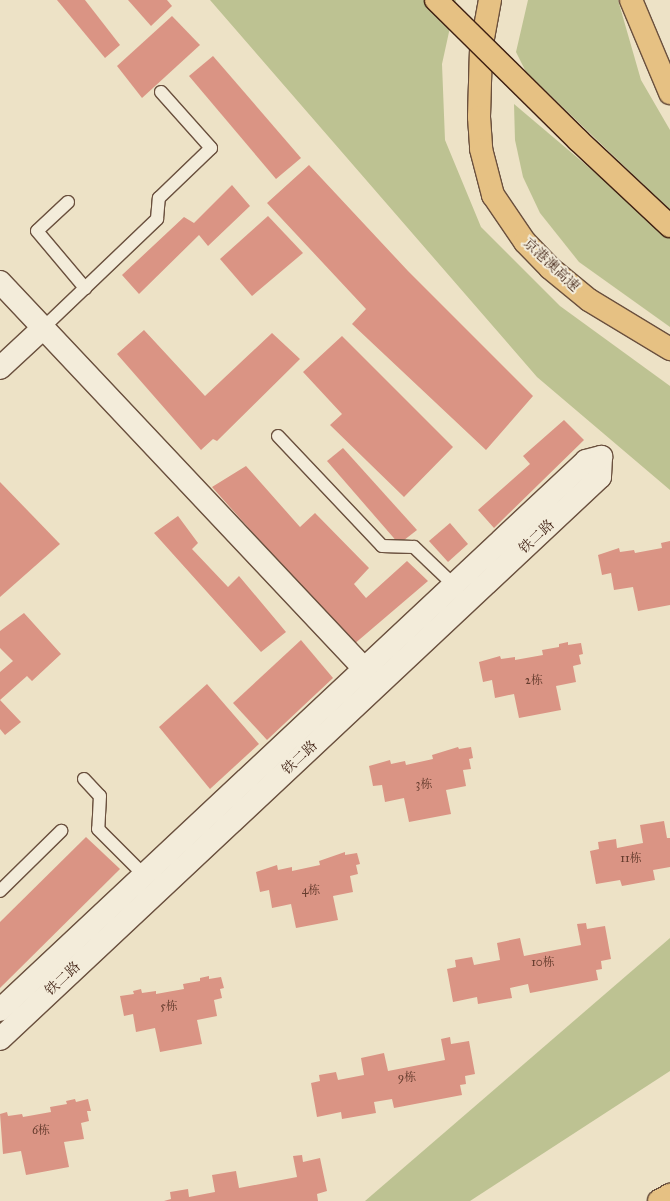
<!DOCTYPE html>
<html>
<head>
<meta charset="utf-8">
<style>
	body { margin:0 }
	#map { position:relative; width:670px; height:1201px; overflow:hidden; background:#ede2c6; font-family:"IM FELL Great Primer","Noto Serif SC",serif }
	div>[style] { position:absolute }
	.green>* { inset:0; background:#bdc292 }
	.building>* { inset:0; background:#da9484 }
	.roads { filter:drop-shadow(1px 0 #6a503e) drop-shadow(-1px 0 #6a503e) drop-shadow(0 1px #6a503e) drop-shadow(0 -1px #6a503e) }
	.lane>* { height:12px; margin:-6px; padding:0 6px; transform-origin:6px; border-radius:6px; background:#f3ecda }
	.street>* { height:22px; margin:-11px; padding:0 11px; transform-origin:11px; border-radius:11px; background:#f3ecda }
	.highway>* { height:22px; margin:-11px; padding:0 11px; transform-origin:11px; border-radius:11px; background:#e6c183 }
	.bridges { filter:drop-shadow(1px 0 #3e1f11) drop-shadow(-1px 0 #3e1f11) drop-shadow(0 1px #3e1f11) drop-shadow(0 -1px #3e1f11) }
	.highway-bridge>* { height:22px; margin:-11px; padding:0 11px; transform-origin:11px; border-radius:11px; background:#e6c183 }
	span { translate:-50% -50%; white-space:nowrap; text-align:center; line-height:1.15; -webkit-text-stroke:4px #f3ecda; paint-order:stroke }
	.number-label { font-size:12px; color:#653c2e }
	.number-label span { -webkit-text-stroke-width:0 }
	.street-label { font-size:14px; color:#3e1f11 }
</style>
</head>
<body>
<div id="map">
	<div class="green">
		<div style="clip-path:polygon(210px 0,456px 0,442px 64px,445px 140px,481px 227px,560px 306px,670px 386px,670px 490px,537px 377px)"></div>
		<div style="clip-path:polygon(528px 0,618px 0,641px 80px,670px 130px,670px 210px,526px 72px,516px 52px)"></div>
		<div style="clip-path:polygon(514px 104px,670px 236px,670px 327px,579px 262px,540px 213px,523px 177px,515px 140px)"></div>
		<div style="clip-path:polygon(670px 938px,670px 1071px,470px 1201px,365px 1201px)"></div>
	</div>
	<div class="building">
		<div style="clip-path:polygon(57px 0,85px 0,120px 45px,105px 58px)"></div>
		<div style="clip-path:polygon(128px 0,167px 0,172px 6px,151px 26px)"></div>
		<div style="clip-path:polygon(172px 16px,200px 45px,142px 98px,117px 66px)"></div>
		<div style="clip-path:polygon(213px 56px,301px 158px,276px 179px,189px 76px)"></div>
		<div style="clip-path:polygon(309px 165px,408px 271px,533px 396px,486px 450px,352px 324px,366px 309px,267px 203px)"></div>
		<div style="clip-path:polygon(232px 185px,250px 206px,208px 246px,199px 235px,139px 294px,122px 275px,184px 217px,194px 223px)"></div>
		<div style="clip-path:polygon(268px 216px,303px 253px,252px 296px,220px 259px)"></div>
		<div style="clip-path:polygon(144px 330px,205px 396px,272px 333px,300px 359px,217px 441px,213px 439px,201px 450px,117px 354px)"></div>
		<div style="clip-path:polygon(342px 336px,453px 447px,404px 497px,330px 425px,342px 414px,303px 372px)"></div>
		<div style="clip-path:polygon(564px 420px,584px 440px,494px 528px,478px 510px,530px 464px,523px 456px)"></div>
		<div style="clip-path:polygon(343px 448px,417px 530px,399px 544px,327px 461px)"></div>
		<div style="clip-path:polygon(246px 466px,300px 527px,315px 513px,369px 568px,354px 584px,366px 598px,407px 561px,428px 581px,353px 645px,212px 487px)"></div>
		<div style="clip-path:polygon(0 482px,60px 544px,0 597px)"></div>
		<div style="clip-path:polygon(178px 516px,198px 543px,192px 549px,228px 587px,239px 576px,286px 632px,261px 652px,154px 533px)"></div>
		<div style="clip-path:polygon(450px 523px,468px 544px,448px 562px,429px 541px)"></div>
		<div style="clip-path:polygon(670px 541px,670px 605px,638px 611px,633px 587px,614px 590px,611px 573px,602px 575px,598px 555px,619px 548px,620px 552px,634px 550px,635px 553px,662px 548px,661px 543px)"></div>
		<div style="clip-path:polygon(24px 613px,61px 654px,32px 681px,27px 676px,0 700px,21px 722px,5px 735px,0 729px,0 672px,13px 661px,0 648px,0 631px)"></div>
		<div style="clip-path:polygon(301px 640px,333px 678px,267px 740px,233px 703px)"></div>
		<div style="clip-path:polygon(568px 642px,568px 645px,581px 643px,583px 654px,579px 655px,581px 664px,573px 666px,576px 682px,556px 686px,561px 710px,519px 718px,514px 694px,495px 698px,492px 680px,483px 682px,479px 662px,500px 656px,501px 659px,515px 657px,515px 660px,543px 655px,542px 650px,559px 647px,559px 644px)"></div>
		<div style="clip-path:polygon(207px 684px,259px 744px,210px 789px,159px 727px)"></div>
		<div style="clip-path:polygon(458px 747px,459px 749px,471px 747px,473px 758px,469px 759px,471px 769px,463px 770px,466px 786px,446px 790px,451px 814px,409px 822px,404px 798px,385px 802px,382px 785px,373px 786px,369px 766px,390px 760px,391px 764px,405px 761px,406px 765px,433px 759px,432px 755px)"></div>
		<div style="clip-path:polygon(664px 821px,667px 838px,670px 838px,670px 867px,653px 870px,655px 880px,622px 886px,620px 880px,596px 884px,590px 851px,599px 849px,598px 842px,616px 839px,617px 848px,643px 843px,640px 825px)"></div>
		<div style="clip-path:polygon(86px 837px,120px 869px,0 988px,0 922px)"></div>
		<div style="clip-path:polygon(345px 852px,345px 855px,357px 853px,360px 864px,356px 865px,358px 874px,350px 876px,353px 892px,333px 896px,338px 920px,296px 928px,291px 904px,272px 908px,269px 890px,260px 892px,256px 872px,277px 865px,278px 870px,292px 867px,292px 871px,320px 865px,319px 861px)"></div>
		<div style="clip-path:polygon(586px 923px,587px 929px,605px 926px,611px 959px,601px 961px,602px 969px,596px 970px,598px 980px,530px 993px,528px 984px,510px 988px,512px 998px,478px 1004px,477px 997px,453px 1002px,447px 969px,456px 967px,455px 960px,472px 957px,474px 965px,500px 960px,497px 943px,520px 938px,524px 956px,581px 945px,577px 924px)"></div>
		<div style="clip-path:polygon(209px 976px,209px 979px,221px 977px,224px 988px,220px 989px,222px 998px,214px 1000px,217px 1016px,197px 1020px,202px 1044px,160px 1052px,155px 1028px,136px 1032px,133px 1014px,124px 1016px,120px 996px,134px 994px,133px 991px,141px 989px,142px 993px,156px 991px,156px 994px,184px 989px,183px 984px,200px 981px,200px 978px)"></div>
		<div style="clip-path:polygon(450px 1037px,451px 1044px,469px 1041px,475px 1074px,465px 1076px,466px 1084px,460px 1085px,462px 1095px,394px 1108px,392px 1099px,374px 1102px,376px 1113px,342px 1119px,341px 1112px,317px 1117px,311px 1083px,320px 1081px,319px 1075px,336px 1072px,338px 1080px,364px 1075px,361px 1058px,384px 1053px,388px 1071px,445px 1060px,441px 1039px)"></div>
		<div style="clip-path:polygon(75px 1099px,76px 1102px,88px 1099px,91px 1111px,87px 1111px,89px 1121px,81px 1123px,84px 1139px,64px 1142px,69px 1167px,26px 1175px,21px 1151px,3px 1154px,0 1114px,7px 1112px,8px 1116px,22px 1114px,23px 1117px,51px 1112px,50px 1107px,67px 1104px,66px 1101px)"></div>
		<div style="clip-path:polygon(302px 1155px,303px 1162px,320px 1158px,327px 1191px,317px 1194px,318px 1201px,164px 1201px,171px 1199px,170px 1192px,188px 1189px,189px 1197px,215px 1192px,212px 1175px,236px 1171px,239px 1188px,297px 1177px,293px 1156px)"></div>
	</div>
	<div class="roads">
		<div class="lane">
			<div style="left:68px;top:202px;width:42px;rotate:136.9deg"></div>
			<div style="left:37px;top:231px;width:75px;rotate:49.9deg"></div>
			<div style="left:43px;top:328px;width:158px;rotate:-43.7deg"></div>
			<div style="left:157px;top:219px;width:21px;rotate:-85deg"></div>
			<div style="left:159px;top:198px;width:72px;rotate:-43.9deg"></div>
			<div style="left:211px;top:148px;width:75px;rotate:-131.8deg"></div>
			<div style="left:278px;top:436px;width:151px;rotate:46.6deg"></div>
			<div style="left:382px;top:546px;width:32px;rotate:2deg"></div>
			<div style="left:414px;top:547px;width:59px;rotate:43.6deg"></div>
			<div style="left:84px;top:779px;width:23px;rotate:47deg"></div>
			<div style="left:100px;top:796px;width:33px;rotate:93deg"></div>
			<div style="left:98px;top:829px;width:69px;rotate:45deg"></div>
			<div style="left:0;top:891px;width:86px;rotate:-44.5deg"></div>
		</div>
		<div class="street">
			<div style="left:0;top:282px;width:545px;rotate:46.71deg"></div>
			<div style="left:0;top:368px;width:59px;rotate:-42.9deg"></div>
			<div style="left:0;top:1010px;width:803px;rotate:-43.13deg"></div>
			<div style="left:586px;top:461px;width:16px;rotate:-15deg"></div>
			<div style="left:601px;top:457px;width:20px;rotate:93deg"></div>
			<div style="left:600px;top:477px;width:822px;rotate:136.87deg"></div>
		</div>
		<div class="highway">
			<div style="left:490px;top:0;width:50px;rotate:100.4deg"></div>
			<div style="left:481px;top:49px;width:68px;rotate:91.7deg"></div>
			<div style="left:479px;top:117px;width:32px;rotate:86deg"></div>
			<div style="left:481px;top:149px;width:48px;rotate:75.4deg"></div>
			<div style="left:493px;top:195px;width:57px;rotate:55.8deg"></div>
			<div style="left:525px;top:242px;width:36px;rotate:46deg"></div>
			<div style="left:550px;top:268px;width:50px;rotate:39.4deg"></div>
			<div style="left:589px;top:300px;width:95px;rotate:31.2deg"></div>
			<div style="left:631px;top:0;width:101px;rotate:67.2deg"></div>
			<div style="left:659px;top:1201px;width:13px;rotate:-29deg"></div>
		</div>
	</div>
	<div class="bridges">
		<div class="highway-bridge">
			<div style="left:436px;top:0;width:199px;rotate:44.6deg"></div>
			<div style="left:578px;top:140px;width:126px;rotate:43.1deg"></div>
		</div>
	</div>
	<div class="number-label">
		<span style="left:534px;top:681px">2栋</span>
		<span style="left:424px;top:785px">3栋</span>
		<span style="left:631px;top:859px">11栋</span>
		<span style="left:311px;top:891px">4栋</span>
		<span style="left:543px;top:963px">10栋</span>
		<span style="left:169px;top:1007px">5栋</span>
		<span style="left:407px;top:1078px">9栋</span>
		<span style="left:41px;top:1131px">6栋</span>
	</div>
	<div class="street-label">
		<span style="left:551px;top:265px;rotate:43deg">京港澳高速</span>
		<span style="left:537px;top:537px;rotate:-43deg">铁二路</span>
		<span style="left:300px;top:758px;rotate:-43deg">铁二路</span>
		<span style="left:63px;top:979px;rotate:-43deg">铁二路</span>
	</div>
</div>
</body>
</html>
